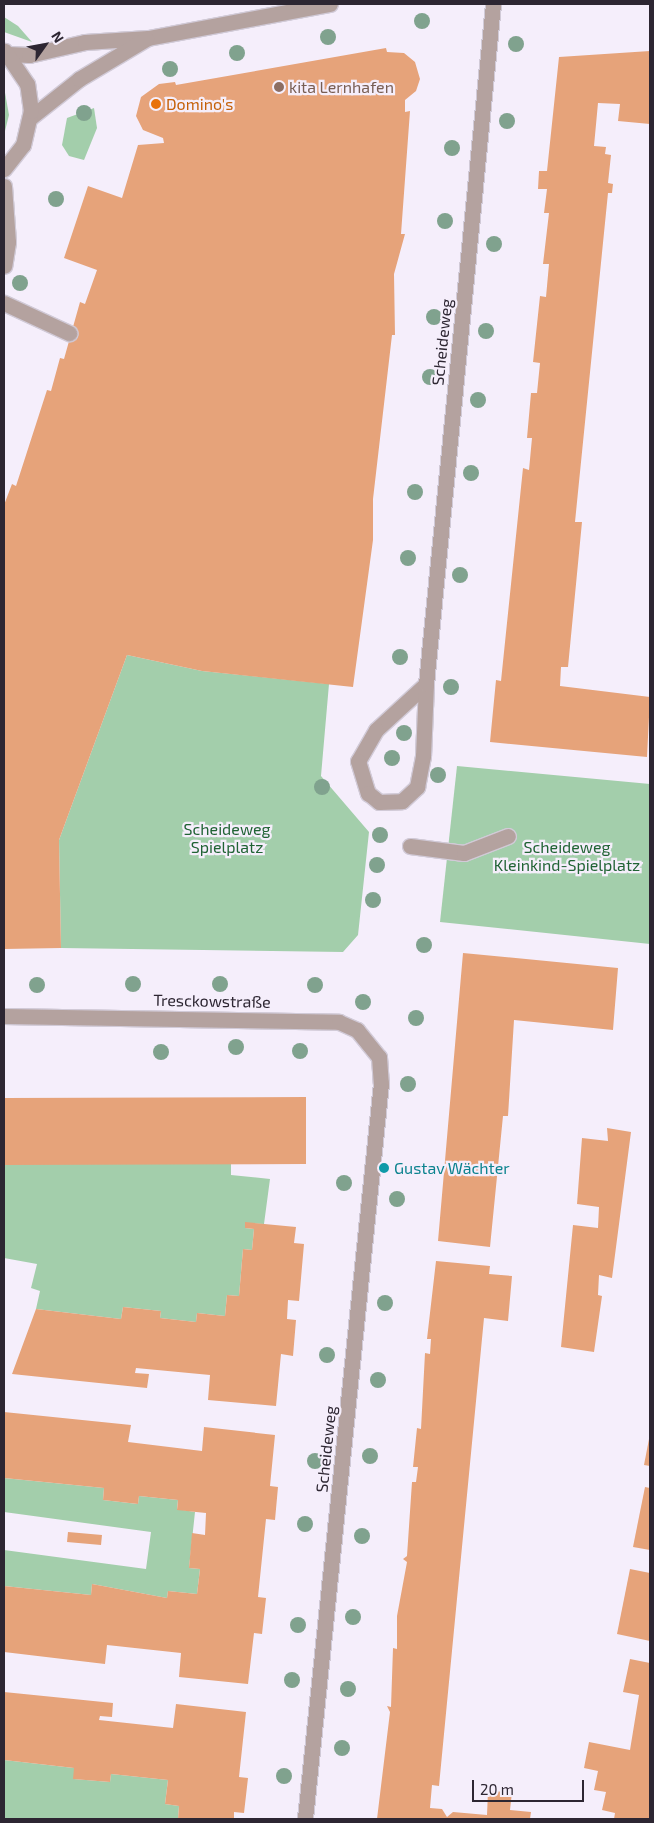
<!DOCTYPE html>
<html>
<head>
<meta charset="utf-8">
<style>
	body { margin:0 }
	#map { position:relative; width:654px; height:1823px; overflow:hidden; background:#f5eefb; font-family:"Exo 2",sans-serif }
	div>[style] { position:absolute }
	.green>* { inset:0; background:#a3ceab }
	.building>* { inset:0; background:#e6a37a }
	.roads { filter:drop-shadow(1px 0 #d1cad7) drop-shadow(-1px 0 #d1cad7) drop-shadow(0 1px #d1cad7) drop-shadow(0 -1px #d1cad7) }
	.lane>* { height:15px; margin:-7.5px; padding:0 7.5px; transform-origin:7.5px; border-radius:7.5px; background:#b4a29f }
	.street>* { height:15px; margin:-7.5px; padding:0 7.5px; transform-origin:7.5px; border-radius:7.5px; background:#b4a29f }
	.trees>* { width:16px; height:16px; margin:-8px; border-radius:50%; background:#80a28e }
	.dots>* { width:14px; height:14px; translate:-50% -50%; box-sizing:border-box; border:2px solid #f5eefb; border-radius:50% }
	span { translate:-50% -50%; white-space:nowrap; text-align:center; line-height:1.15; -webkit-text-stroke:4.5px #f5eefb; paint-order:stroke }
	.education-label { font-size:16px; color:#785e54 }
	.left { translate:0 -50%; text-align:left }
	.food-label { font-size:16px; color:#c56008 }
	.street-label { font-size:16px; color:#2d2632 }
	.park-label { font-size:16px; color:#206334 }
	.culture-label { font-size:16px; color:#0d838f }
	.frame { position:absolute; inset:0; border:5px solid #2d2632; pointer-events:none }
	.north { position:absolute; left:20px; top:20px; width:50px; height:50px; -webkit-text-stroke:4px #f5eefb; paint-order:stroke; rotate:58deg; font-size:14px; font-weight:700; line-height:20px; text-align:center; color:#2d2632 }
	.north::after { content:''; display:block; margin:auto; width:18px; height:22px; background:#2d2632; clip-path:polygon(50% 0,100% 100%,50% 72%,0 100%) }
	.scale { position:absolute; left:472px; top:1780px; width:112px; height:22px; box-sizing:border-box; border:2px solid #2d2632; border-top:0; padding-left:6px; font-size:15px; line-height:18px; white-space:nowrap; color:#2d2632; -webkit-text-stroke:4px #f5eefb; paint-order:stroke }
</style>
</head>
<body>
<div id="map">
	<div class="green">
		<div style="clip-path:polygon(4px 17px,18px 26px,32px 42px,4px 32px)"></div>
		<div style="clip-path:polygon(4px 87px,9px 115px,4px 135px)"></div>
		<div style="clip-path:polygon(94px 108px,97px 128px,84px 160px,69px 156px,62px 145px,67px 118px)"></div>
		<div style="clip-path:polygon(127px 655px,202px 671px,329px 684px,321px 776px,369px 832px,358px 935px,343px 952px,61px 948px,59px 840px)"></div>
		<div style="clip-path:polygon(457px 766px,650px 784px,650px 944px,440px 922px)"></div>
		<div style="clip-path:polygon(4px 1163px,231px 1164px,231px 1175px,270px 1179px,264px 1224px,245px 1223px,245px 1228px,254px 1229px,252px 1250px,243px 1249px,239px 1296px,227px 1295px,225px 1316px,197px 1313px,196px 1322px,160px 1318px,161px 1311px,123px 1307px,121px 1319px,36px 1309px,40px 1291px,31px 1288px,37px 1264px,4px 1258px)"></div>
		<div style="clip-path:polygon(4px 1478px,104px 1488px,103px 1500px,138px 1504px,139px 1496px,178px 1500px,177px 1509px,195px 1512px,189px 1568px,200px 1569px,197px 1594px,168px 1591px,167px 1598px,92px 1584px,91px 1595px,4px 1586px,4px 1550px,146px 1569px,151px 1532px,4px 1512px)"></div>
		<div style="clip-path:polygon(4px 1760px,74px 1768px,74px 1779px,110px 1782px,111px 1774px,168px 1780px,165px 1804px,179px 1806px,178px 1819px,4px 1819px)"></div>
	</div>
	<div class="building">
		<div style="clip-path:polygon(386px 48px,387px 52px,404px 53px,415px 62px,420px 79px,416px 91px,405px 100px,405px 112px,410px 111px,401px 234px,405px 234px,394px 274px,395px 335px,392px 335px,373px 499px,373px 540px,353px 687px,202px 671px,127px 655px,59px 840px,61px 948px,4px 949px,4px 505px,12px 484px,16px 486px,47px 390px,51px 391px,60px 358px,64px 359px,80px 302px,85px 304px,97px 270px,64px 258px,88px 186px,122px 198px,138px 145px,164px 143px,163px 138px,143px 130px,136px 116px,141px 97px,159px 84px,175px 82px,176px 85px)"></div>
		<div style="clip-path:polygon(650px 51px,650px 124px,618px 121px,620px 104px,598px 103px,594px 146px,606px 147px,605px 154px,611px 155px,608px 183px,613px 184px,612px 193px,608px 193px,575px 522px,582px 522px,568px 667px,561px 667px,560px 686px,650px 697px,647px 757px,490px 742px,496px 680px,501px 681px,523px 468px,529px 470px,532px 438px,527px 438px,531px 393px,537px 393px,540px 363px,533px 362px,540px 296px,546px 297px,549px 264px,543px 264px,549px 213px,544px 213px,547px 189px,538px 189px,539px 171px,547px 171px,559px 57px)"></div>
		<div style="clip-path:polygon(463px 953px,618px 968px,613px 1030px,514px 1020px,508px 1116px,503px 1116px,490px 1247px,438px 1241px)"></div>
		<div style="clip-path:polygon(306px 1097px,306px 1164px,4px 1165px,4px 1098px)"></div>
		<div style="clip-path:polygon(607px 1128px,631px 1132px,612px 1278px,599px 1275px,598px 1295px,602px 1296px,594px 1352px,561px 1347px,573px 1225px,598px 1228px,599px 1207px,577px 1204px,582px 1138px,608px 1141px)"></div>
		<div style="clip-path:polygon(245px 1222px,296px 1227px,294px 1243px,304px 1244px,299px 1301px,288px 1300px,287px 1319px,296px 1320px,293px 1356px,281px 1354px,276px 1406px,208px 1400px,210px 1375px,136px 1368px,135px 1373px,149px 1374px,147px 1388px,12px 1374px,36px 1309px,121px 1319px,123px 1307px,161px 1311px,160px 1318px,196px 1322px,197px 1313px,225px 1316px,227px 1295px,239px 1296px,243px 1249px,252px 1250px,254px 1229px,245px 1228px)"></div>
		<div style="clip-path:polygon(436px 1261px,490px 1266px,489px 1274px,512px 1276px,508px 1321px,484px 1318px,439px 1786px,432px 1785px,430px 1808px,442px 1809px,447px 1817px,453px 1812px,487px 1815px,488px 1791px,512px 1792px,510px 1810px,531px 1812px,530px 1819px,377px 1819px,390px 1712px,387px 1706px,391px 1707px,393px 1648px,397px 1649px,397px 1616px,407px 1562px,403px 1559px,407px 1556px,412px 1482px,416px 1482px,418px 1467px,413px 1467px,417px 1428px,421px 1429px,425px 1353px,430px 1354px,431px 1339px,427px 1339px)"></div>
		<div style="clip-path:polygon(4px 1412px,131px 1425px,128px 1442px,202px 1451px,204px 1427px,275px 1435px,270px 1486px,278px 1487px,275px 1520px,266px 1519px,258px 1597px,266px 1598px,262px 1634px,254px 1633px,248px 1684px,179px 1677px,181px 1653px,107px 1645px,105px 1664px,4px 1652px,4px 1586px,91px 1595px,92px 1584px,167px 1598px,168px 1591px,197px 1594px,200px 1569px,189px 1568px,192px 1533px,205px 1535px,206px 1513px,177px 1510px,178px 1500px,139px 1496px,138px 1504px,103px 1500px,104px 1488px,4px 1478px)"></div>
		<div style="clip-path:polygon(649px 1439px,650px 1439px,650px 1466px,644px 1465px)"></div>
		<div style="clip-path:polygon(645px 1487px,650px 1488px,650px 1550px,633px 1547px)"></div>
		<div style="clip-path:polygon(68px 1532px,102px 1535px,101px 1545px,67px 1542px)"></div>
		<div style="clip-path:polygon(630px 1569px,650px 1573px,650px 1641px,617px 1634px)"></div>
		<div style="clip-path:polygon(630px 1659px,650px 1663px,650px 1819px,614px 1819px,615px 1813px,602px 1810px,606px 1792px,594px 1790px,598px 1771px,584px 1768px,589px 1742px,630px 1750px,639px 1695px,623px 1692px)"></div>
		<div style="clip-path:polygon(4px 1692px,113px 1703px,112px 1717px,100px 1716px,99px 1720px,173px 1728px,176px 1704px,246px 1712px,239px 1777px,248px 1778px,244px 1813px,234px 1812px,234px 1819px,178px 1819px,179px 1806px,165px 1804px,168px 1780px,111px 1774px,110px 1782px,73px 1779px,74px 1768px,4px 1760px)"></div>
	</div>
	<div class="roads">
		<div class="lane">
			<div style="left:4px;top:303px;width:72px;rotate:24.8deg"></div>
			<div style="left:410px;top:846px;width:54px;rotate:7.4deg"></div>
			<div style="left:464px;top:853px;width:47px;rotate:-21.1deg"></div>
		</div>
		<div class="street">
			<div style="left:8px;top:54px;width:21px;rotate:3deg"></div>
			<div style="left:29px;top:55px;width:57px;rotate:-13.1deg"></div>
			<div style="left:85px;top:42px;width:63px;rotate:-3.6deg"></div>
			<div style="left:148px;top:38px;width:185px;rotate:-10.6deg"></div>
			<div style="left:30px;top:118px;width:63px;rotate:-38.5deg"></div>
			<div style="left:79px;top:79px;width:78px;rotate:-30.8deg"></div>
			<div style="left:4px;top:169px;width:31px;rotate:-52deg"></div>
			<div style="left:23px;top:145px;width:35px;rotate:-77deg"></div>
			<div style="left:31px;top:111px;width:27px;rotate:-98deg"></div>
			<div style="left:27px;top:84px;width:40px;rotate:-124deg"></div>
			<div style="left:4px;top:186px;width:56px;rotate:85.9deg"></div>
			<div style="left:8px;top:242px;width:24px;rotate:99deg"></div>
			<div style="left:426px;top:684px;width:68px;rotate:137.4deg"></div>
			<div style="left:376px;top:730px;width:36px;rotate:120deg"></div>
			<div style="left:358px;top:761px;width:34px;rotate:73deg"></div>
			<div style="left:368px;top:793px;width:14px;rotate:39deg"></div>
			<div style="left:379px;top:802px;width:23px;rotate:-2deg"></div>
			<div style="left:402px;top:801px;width:21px;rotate:-43deg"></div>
			<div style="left:417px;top:787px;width:32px;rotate:-79deg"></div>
			<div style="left:423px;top:756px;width:72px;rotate:-87.6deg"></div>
			<div style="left:426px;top:684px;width:683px;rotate:-84.37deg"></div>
			<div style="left:4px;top:1016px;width:335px;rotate:1deg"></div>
			<div style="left:339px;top:1022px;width:20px;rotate:24deg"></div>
			<div style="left:357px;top:1030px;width:35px;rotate:51deg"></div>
			<div style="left:379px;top:1057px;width:26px;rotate:86deg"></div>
			<div style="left:381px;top:1083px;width:740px;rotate:95.9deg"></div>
		</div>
	</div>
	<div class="trees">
		<div style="left:422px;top:21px"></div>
		<div style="left:328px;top:37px"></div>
		<div style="left:516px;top:44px"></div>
		<div style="left:237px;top:53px"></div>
		<div style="left:170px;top:69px"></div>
		<div style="left:84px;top:113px"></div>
		<div style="left:507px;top:121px"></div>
		<div style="left:452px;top:148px"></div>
		<div style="left:56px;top:199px"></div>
		<div style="left:445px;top:221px"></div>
		<div style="left:494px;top:244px"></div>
		<div style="left:20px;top:283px"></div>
		<div style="left:434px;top:317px"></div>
		<div style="left:486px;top:331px"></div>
		<div style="left:430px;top:377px"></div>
		<div style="left:478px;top:400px"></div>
		<div style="left:471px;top:473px"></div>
		<div style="left:415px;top:492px"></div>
		<div style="left:408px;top:558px"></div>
		<div style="left:460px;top:575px"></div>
		<div style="left:400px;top:657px"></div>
		<div style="left:451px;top:687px"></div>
		<div style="left:404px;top:733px"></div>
		<div style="left:392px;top:758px"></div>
		<div style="left:438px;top:775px"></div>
		<div style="left:322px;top:787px"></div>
		<div style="left:380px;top:835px"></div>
		<div style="left:377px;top:865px"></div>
		<div style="left:373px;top:900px"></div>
		<div style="left:424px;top:945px"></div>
		<div style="left:133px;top:984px"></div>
		<div style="left:220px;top:984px"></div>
		<div style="left:37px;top:985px"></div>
		<div style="left:315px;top:985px"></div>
		<div style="left:363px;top:1002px"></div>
		<div style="left:416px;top:1018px"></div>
		<div style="left:236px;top:1047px"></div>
		<div style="left:300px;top:1051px"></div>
		<div style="left:161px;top:1052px"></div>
		<div style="left:408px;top:1084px"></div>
		<div style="left:344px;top:1183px"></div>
		<div style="left:397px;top:1199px"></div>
		<div style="left:385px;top:1303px"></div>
		<div style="left:327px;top:1355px"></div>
		<div style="left:378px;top:1380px"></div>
		<div style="left:370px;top:1456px"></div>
		<div style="left:315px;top:1461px"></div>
		<div style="left:305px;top:1524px"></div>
		<div style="left:362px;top:1536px"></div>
		<div style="left:353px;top:1617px"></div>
		<div style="left:298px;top:1625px"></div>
		<div style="left:292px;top:1680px"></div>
		<div style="left:348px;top:1689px"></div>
		<div style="left:342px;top:1748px"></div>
		<div style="left:284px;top:1776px"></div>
	</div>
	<div class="dots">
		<div style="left:279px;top:87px;background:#8d6e63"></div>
		<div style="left:156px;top:104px;background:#e8710a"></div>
		<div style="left:384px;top:1168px;background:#0f9aa8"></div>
	</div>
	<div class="education-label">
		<span class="left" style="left:289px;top:87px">kita Lernhafen</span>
	</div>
	<div class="food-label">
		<span class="left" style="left:166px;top:104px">Domino's</span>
	</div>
	<div class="street-label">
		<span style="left:442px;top:342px;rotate:-84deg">Scheideweg</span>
		<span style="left:212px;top:1001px;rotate:1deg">Tresckowstraße</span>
		<span style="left:326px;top:1449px;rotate:-84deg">Scheideweg</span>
	</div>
	<div class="park-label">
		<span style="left:227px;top:838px">Scheideweg<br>Spielplatz</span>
		<span style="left:567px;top:856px">Scheideweg<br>Kleinkind-Spielplatz</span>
	</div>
	<div class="culture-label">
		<span class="left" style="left:394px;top:1168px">Gustav Wächter</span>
	</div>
	<div class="frame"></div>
	<div class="north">N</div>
	<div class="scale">20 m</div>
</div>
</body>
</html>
